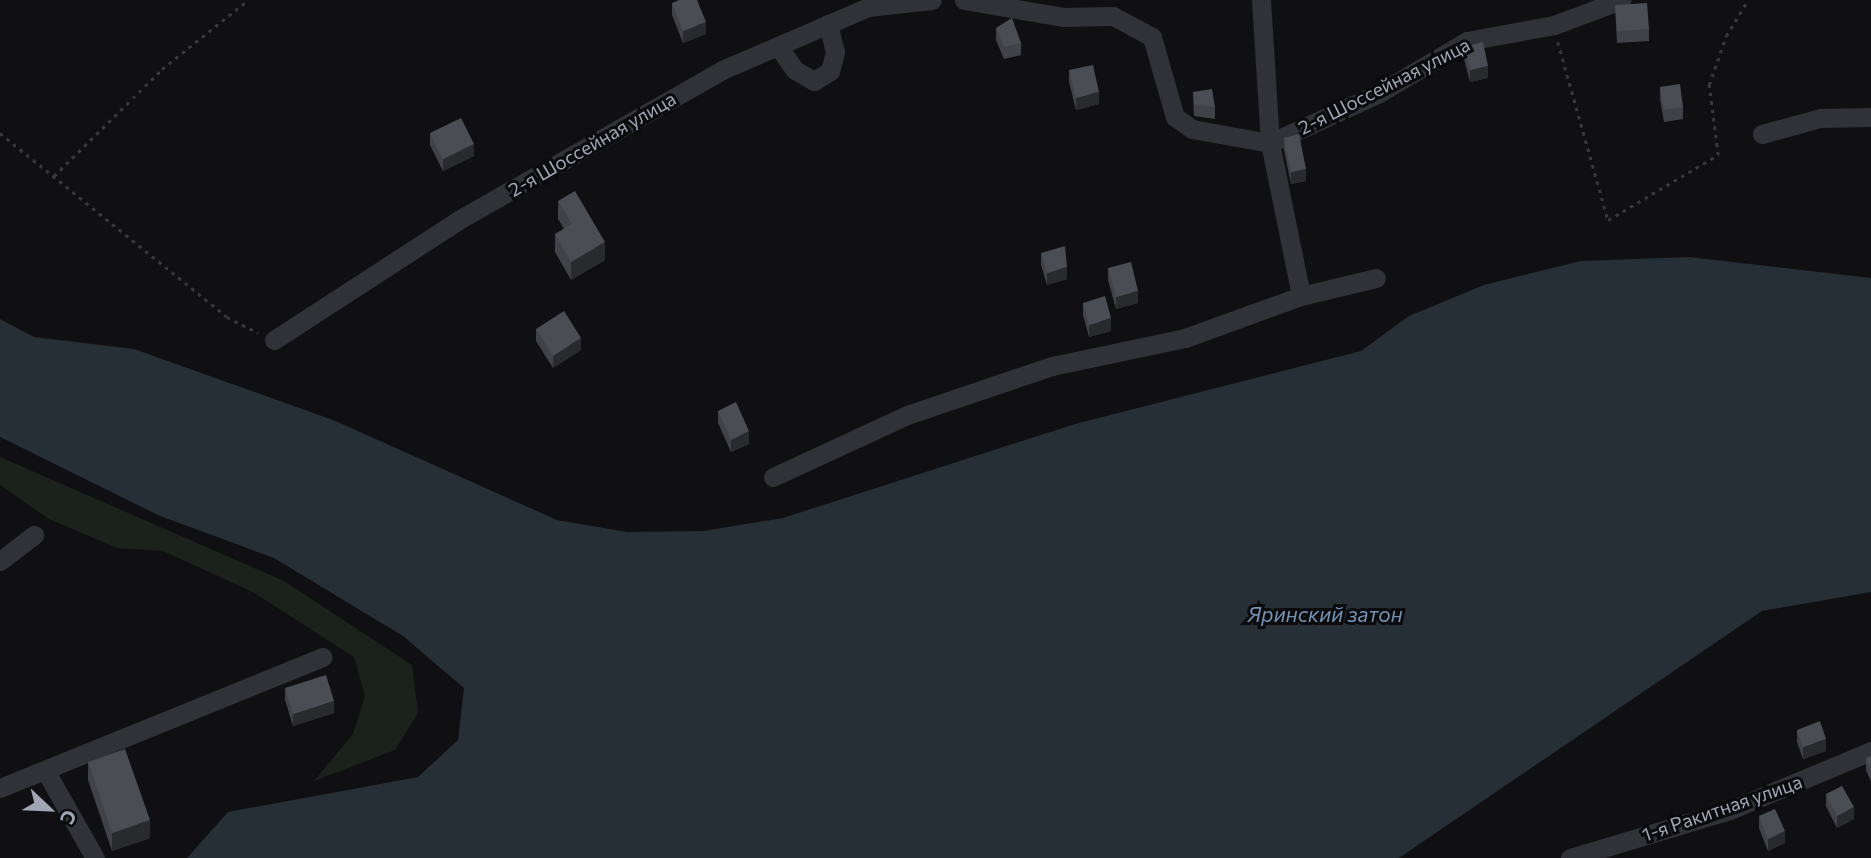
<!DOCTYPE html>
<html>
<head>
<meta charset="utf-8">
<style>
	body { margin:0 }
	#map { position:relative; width:1871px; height:858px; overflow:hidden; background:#101012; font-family:Commissioner,sans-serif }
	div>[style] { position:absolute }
	.green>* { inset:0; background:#1a221b }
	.water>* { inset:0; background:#262e36 }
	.path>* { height:2.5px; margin-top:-1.25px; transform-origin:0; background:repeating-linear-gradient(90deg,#37393e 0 3.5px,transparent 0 8.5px) }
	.minor>* { height:19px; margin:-9.5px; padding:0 9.5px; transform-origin:9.5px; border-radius:9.5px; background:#313237 }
	.wall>* { inset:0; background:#414248 }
	.shaded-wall>* { inset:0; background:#292a2e }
	.building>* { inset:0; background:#4b4d54 }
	span { translate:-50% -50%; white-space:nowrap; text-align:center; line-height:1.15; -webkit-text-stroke:6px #0b0b0d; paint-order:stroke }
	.street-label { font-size:19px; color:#a0a6b4 }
	.water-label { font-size:21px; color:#7393b3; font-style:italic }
	.north { position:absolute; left:14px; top:774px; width:70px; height:70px; -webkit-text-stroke:5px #0b0b0d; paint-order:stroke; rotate:113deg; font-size:19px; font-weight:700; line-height:28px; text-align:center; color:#a0a6b4 }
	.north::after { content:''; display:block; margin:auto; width:24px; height:32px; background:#a0a6b4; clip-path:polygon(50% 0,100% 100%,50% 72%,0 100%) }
</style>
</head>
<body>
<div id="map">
	<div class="green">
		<div style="clip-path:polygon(0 457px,284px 581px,412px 665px,418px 713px,395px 750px,314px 781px,353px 734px,365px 696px,354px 657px,253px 592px,163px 551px,117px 548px,49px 519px,0 485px)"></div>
	</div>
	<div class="water">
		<div style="clip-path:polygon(1689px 257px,1871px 278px,1871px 592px,1762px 611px,1399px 858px,187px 858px,228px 812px,418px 777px,458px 740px,464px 688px,403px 636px,274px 558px,160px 516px,0 437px,0 319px,34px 337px,134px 349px,333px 420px,557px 520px,627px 532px,703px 531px,783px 518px,1075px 424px,1361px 351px,1409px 316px,1484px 285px,1581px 261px)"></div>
	</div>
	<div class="path">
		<div style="left:1558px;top:42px;width:185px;rotate:74.3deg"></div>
		<div style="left:1608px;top:220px;width:128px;rotate:-30.6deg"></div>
		<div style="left:1718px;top:155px;width:71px;rotate:-97.3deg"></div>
		<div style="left:1709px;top:85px;width:52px;rotate:-70.9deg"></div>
		<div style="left:1726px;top:36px;width:42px;rotate:-58.6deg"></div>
		<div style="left:0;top:133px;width:292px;rotate:39deg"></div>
		<div style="left:227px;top:317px;width:35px;rotate:27deg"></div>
		<div style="left:54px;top:176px;width:152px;rotate:-44.7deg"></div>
		<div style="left:162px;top:69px;width:110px;rotate:-38.7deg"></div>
	</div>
	<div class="minor">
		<div style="left:964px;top:0;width:100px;rotate:9.7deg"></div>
		<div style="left:1063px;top:17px;width:50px;rotate:-1.1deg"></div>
		<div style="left:1113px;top:16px;width:44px;rotate:28.3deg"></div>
		<div style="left:1152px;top:37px;width:83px;rotate:74deg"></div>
		<div style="left:1175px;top:117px;width:21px;rotate:35deg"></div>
		<div style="left:1192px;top:129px;width:79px;rotate:10.2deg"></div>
		<div style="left:1270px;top:143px;width:120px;rotate:-24.6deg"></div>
		<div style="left:1379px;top:93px;width:102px;rotate:-30.6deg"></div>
		<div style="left:1467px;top:41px;width:88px;rotate:-10.4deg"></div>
		<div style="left:1554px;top:25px;width:72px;rotate:-20.5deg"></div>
		<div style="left:1261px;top:0;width:143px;rotate:86.4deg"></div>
		<div style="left:1270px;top:143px;width:156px;rotate:78.5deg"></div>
		<div style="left:778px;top:46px;width:29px;rotate:55deg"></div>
		<div style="left:795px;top:70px;width:22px;rotate:30deg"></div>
		<div style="left:814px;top:81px;width:19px;rotate:-32deg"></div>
		<div style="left:830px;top:71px;width:20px;rotate:-75deg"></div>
		<div style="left:835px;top:52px;width:29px;rotate:-104deg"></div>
		<div style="left:1762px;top:134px;width:60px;rotate:-15.4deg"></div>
		<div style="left:1820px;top:118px;width:51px;rotate:-1.1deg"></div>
		<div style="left:274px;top:340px;width:224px;rotate:-33deg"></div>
		<div style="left:462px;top:218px;width:299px;rotate:-29.6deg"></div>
		<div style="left:722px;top:70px;width:159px;rotate:-23.3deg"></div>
		<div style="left:868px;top:7px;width:64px;rotate:-6.2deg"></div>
		<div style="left:773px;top:477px;width:148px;rotate:-24.8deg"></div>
		<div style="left:907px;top:415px;width:153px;rotate:-18.7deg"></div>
		<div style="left:1052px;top:366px;width:136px;rotate:-11.9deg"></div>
		<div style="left:1185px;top:338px;width:123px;rotate:-19.9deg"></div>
		<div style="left:1301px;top:296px;width:77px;rotate:-13.5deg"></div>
		<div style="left:0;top:561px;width:43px;rotate:-37.4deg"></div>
		<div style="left:45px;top:770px;width:101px;rotate:60.4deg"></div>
		<div style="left:0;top:788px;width:348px;rotate:-22.1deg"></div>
		<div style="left:1570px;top:858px;width:167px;rotate:-16.7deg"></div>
		<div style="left:1730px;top:810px;width:153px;rotate:-22.7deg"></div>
	</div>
	<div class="wall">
		<div style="clip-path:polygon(672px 3px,706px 34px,683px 43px,672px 15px)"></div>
		<div style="clip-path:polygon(1615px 5px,1649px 29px,1649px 41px,1617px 43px)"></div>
		<div style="clip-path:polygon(996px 28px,1021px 43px,1021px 55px,1004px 59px,996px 40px)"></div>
		<div style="clip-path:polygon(1464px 47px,1488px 78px,1470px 82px,1464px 59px)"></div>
		<div style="clip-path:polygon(1069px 70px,1099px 104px,1076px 110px,1069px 82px)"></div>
		<div style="clip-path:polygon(1660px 87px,1683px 107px,1683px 119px,1664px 122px,1660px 99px)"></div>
		<div style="clip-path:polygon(1193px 92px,1215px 107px,1215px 119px,1194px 116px)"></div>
		<div style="clip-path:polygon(430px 133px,474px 156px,443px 171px,430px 145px)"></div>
		<div style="clip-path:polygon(1284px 138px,1306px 181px,1291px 184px,1284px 150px)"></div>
		<div style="clip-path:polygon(558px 201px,605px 260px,571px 280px,555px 252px,555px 234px,564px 229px,558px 219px)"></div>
		<div style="clip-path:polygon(1041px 253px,1067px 279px,1047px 285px,1041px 265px)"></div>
		<div style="clip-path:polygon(1108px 268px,1138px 303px,1116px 309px,1108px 280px)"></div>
		<div style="clip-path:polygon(1083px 303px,1111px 331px,1089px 337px,1083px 315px)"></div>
		<div style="clip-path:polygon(536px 329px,581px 350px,553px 368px,536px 341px)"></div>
		<div style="clip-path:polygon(718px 411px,749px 444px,731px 452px,718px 423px)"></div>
		<div style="clip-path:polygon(285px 688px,334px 713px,293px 726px,285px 700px)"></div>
		<div style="clip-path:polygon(1797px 730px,1826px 751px,1803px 759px,1797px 742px)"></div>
		<div style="clip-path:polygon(1871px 756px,1871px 782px,1866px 770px,1866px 758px)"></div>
		<div style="clip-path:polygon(88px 762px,150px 838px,112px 851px,88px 780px)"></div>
		<div style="clip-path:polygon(1826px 794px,1854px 819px,1837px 828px,1826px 806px)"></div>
		<div style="clip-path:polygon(1759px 816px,1785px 843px,1768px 851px,1759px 828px)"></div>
	</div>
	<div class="shaded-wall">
		<div style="clip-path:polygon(706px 22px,706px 34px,683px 43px,683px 31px)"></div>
		<div style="clip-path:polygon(1488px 66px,1488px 78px,1470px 82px,1470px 70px)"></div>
		<div style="clip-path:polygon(1099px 92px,1099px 104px,1076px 110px,1076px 98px)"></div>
		<div style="clip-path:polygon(474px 144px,474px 156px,443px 171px,443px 159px)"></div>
		<div style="clip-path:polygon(1306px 169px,1306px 181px,1291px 184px,1291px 172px)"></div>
		<div style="clip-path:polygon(605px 242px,605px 260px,571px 280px,571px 262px)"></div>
		<div style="clip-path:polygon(1067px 267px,1067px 279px,1047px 285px,1047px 273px)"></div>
		<div style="clip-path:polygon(1138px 291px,1138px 303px,1116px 309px,1116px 297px)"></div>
		<div style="clip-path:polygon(1111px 318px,1111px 331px,1089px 337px,1089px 325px)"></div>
		<div style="clip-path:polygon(581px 338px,581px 350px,553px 368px,553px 356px)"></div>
		<div style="clip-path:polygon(749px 431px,749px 444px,731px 452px,731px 440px)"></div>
		<div style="clip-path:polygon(334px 701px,334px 713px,293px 726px,293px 714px)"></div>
		<div style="clip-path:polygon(1826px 739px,1826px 751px,1803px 759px,1803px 747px)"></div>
		<div style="clip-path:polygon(1854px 807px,1854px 819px,1837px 828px,1837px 816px)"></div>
		<div style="clip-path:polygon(150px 820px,150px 838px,112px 851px,112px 833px)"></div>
		<div style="clip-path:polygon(1785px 831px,1785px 843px,1768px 851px,1768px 839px)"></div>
	</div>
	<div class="building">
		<div style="clip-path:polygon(679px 0,697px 0,706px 22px,683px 31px,672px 3px)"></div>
		<div style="clip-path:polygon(1647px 3px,1649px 29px,1617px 31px,1615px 5px)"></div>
		<div style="clip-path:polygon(1012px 18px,1021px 43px,1004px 47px,996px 28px)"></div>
		<div style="clip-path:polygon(1483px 42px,1488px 66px,1470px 70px,1464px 47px)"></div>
		<div style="clip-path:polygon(1093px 65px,1099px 92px,1076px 98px,1069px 70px)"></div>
		<div style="clip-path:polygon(1680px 84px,1683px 107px,1664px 110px,1660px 87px)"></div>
		<div style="clip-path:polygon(1212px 89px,1215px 107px,1194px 104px,1193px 92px)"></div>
		<div style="clip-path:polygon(461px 118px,474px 144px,443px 159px,430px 133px)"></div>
		<div style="clip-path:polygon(1299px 134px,1306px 169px,1291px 172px,1284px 138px)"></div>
		<div style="clip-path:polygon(575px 191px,605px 242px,571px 262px,555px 234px,572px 224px,558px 201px)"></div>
		<div style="clip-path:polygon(1065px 246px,1067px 267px,1047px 273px,1041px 253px)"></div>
		<div style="clip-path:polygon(1131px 262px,1138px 291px,1116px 297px,1108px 268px)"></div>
		<div style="clip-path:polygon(1105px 296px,1111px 318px,1089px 325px,1083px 303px)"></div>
		<div style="clip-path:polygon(564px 311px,581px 338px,553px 356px,536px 329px)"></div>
		<div style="clip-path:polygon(736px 402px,749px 431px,731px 440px,718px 411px)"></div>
		<div style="clip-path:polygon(326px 675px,334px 701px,293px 714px,285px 688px)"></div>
		<div style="clip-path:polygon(1820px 721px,1826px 739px,1803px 747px,1797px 730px)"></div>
		<div style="clip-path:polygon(125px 749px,150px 820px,112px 833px,88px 762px)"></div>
		<div style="clip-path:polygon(1871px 756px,1871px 770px,1866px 758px)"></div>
		<div style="clip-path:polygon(1842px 786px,1854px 807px,1837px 816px,1826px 794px)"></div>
		<div style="clip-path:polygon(1775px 809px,1785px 831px,1768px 839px,1759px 816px)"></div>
	</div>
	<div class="street-label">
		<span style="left:1384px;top:86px;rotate:-27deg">2-я Шоссейная улица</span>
		<span style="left:592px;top:144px;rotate:-30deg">2-я Шоссейная улица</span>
		<span style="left:1722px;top:808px;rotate:-19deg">1-я Ракитная улица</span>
	</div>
	<div class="water-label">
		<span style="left:1325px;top:614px">Яринский затон</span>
	</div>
	<div class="north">С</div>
</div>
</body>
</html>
